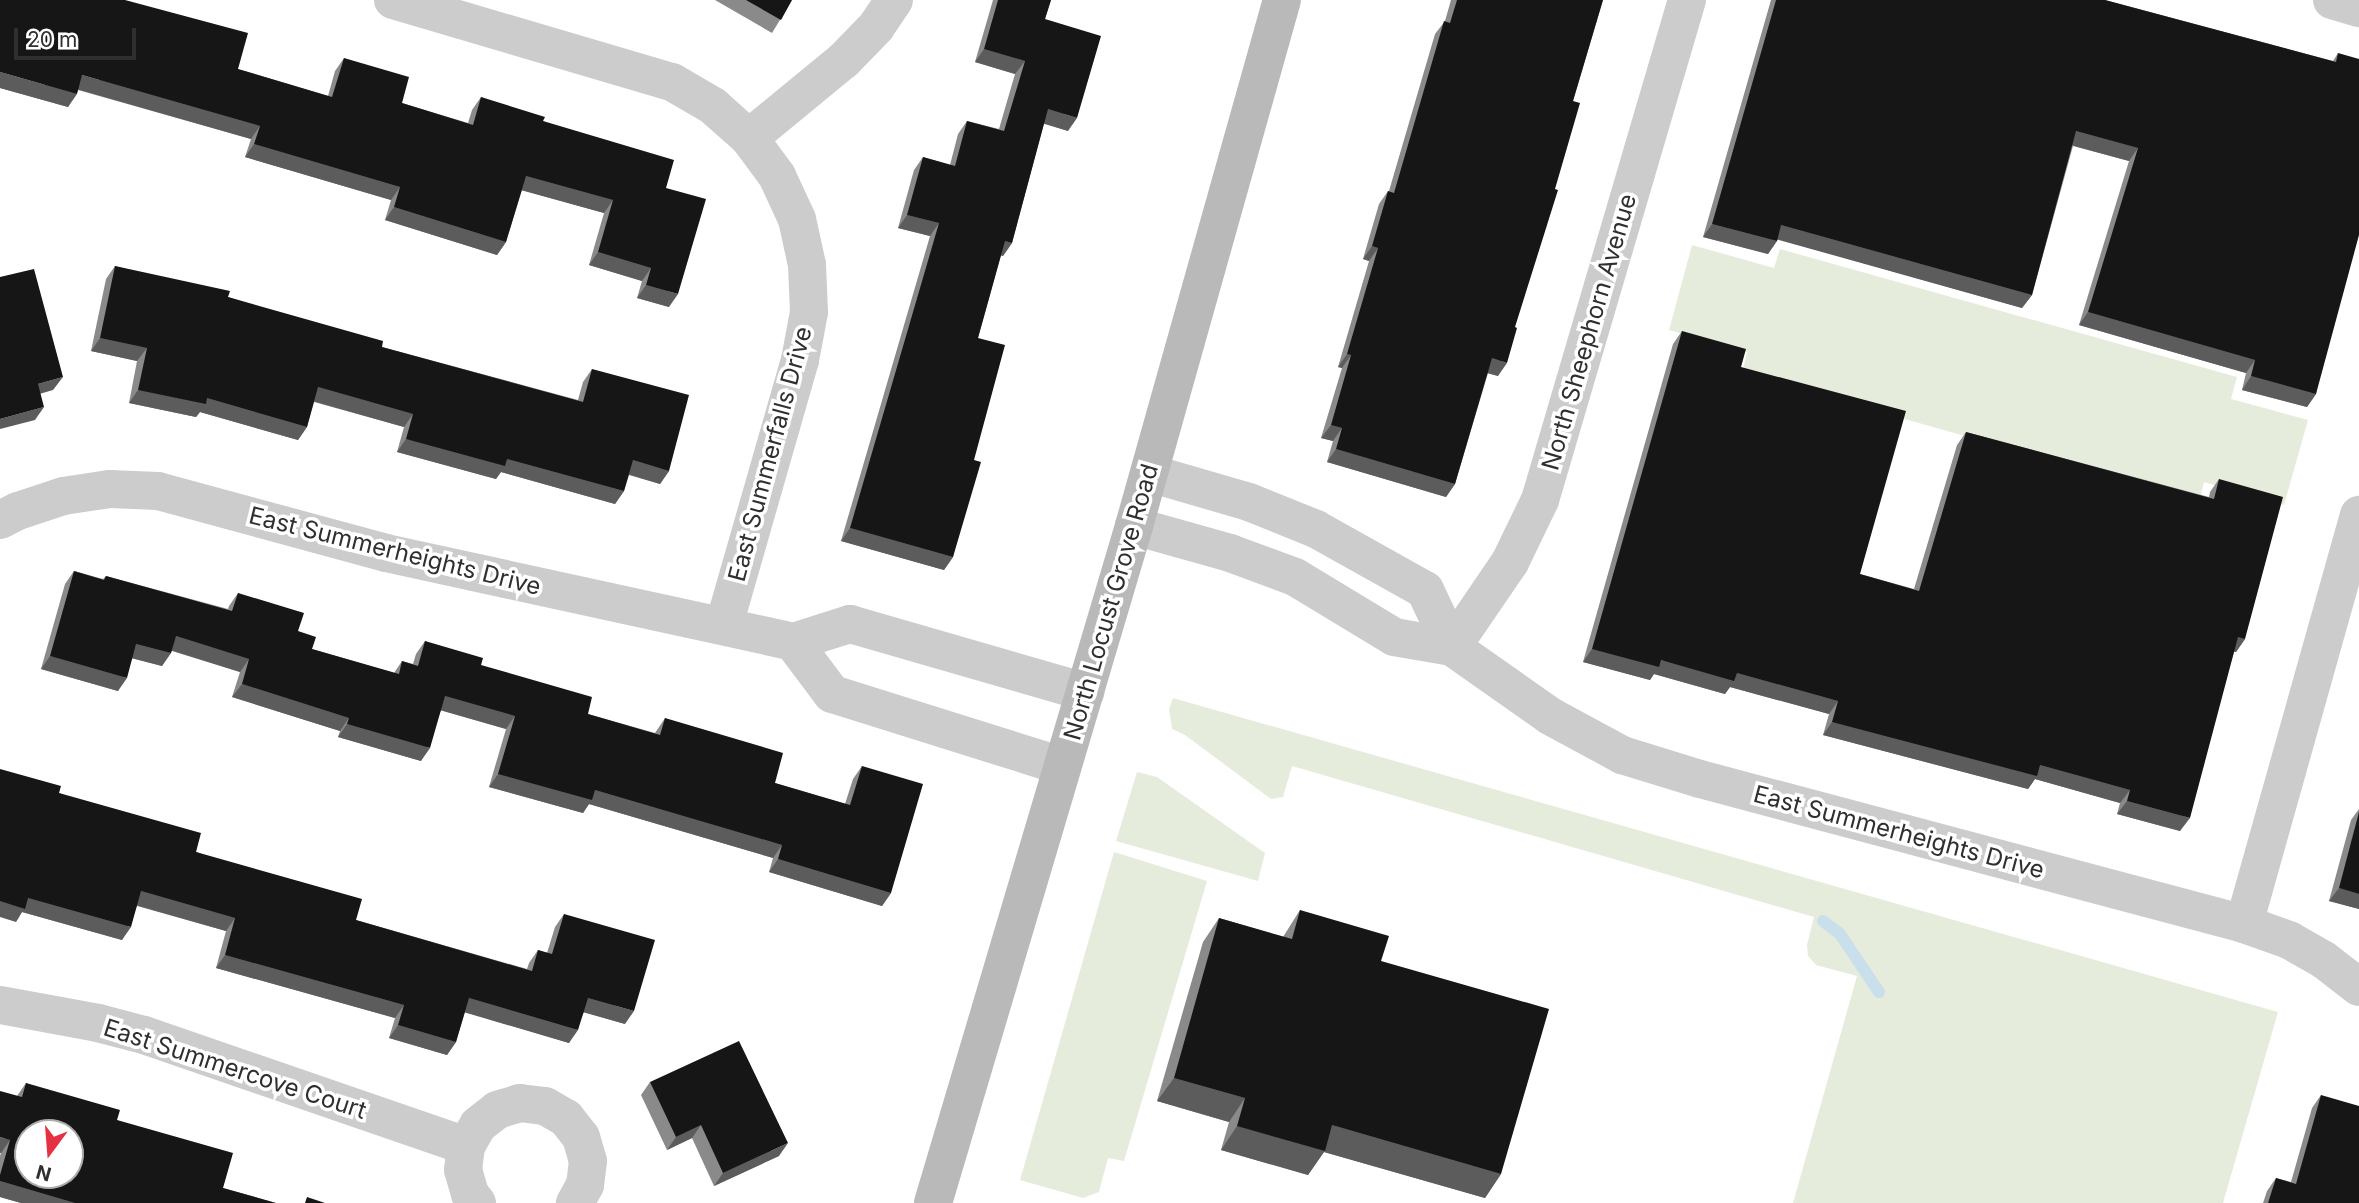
<!DOCTYPE html>
<html>
<head>
<meta charset="utf-8">
<style>
	body { margin:0 }
	#map { position:relative; width:2359px; height:1203px; overflow:hidden; background:#fff; font-family:Inter,sans-serif }
	div>[style] { position:absolute }
	.green>* { inset:0; background:#e5ecdc }
	.stream>* { height:12px; margin:-6px; padding:0 6px; transform-origin:6px; border-radius:6px; background:#c9dfec }
	.minor>* { height:38px; margin:-19px; padding:0 19px; transform-origin:19px; border-radius:19px; background:#ccc }
	.secondary>* { height:38px; margin:-19px; padding:0 19px; transform-origin:19px; border-radius:19px; background:#b9b9b9 }
	.wall>* { inset:0; background:#8a8a8a }
	.shaded-wall>* { inset:0; background:#5c5c5c }
	.building>* { inset:0; background:#161616 }
	span { translate:-50% -50%; white-space:nowrap; text-align:center; line-height:1.15; -webkit-text-stroke:7px #fff; paint-order:stroke }
	.street-label { font-size:24px; color:#2f2f2f }
	.north { position:absolute; left:14px; top:1119px; width:70px; height:70px; box-sizing:border-box; background:#fff; border:2px solid #acacac; border-radius:50%; rotate:196deg; font-size:19px; font-weight:700; line-height:28px; text-align:center; color:#2f2f2f }
	.north::after { content:''; display:block; margin:auto; width:24px; height:32px; background:#e53141; clip-path:polygon(50% 0,100% 100%,50% 72%,0 100%) }
	.scale { position:absolute; left:14px; top:28px; width:122px; height:32px; box-sizing:border-box; border:4px solid #2f2f2f; border-top:0; padding-left:9px; font-size:21px; line-height:24px; white-space:nowrap; color:#2f2f2f; -webkit-text-stroke:5px #fff; paint-order:stroke }
</style>
</head>
<body>
<div id="map">
	<div class="green">
		<div style="clip-path:polygon(1692px 245px,1774px 268px,1780px 249px,2237px 377px,2231px 399px,2308px 420px,2284px 505px,2204px 482px,2199px 502px,1742px 373px,1747px 352px,1669px 330px)"></div>
		<div style="clip-path:polygon(1173px 698px,2278px 1012px,2223px 1203px,1793px 1203px,1857px 976px,1816px 965px,1808px 956px,1807px 945px,1814px 917px,1292px 766px,1283px 797px,1271px 799px,1185px 735px,1172px 729px,1169px 709px)"></div>
		<div style="clip-path:polygon(1137px 772px,1157px 777px,1265px 853px,1258px 881px,1116px 841px)"></div>
		<div style="clip-path:polygon(1114px 852px,1207px 881px,1124px 1161px,1108px 1158px,1099px 1192px,1083px 1198px,1020px 1180px)"></div>
	</div>
	<div class="stream">
		<div style="left:1823px;top:921px;width:21px;rotate:37deg"></div>
		<div style="left:1840px;top:934px;width:70px;rotate:56.1deg"></div>
	</div>
	<div class="minor">
		<div style="left:393px;top:0;width:291px;rotate:16.4deg"></div>
		<div style="left:672px;top:82px;width:48px;rotate:30.3deg"></div>
		<div style="left:713px;top:106px;width:48px;rotate:41.6deg"></div>
		<div style="left:749px;top:138px;width:47px;rotate:53.6deg"></div>
		<div style="left:777px;top:176px;width:47px;rotate:65.1deg"></div>
		<div style="left:797px;top:219px;width:47px;rotate:77.7deg"></div>
		<div style="left:807px;top:265px;width:47px;rotate:87.6deg"></div>
		<div style="left:809px;top:312px;width:49px;rotate:100.6deg"></div>
		<div style="left:800px;top:360px;width:276px;rotate:106deg"></div>
		<div style="left:1687px;top:0;width:521px;rotate:106.38deg"></div>
		<div style="left:1540px;top:500px;width:69px;rotate:115.8deg"></div>
		<div style="left:1510px;top:562px;width:103px;rotate:124.3deg"></div>
		<div style="left:1452px;top:647px;width:120px;rotate:35.1deg"></div>
		<div style="left:1550px;top:716px;width:82px;rotate:28.4deg"></div>
		<div style="left:1622px;top:755px;width:82px;rotate:17.1deg"></div>
		<div style="left:1700px;top:779px;width:563px;rotate:14.92deg"></div>
		<div style="left:2244px;top:924px;width:48px;rotate:19.6deg"></div>
		<div style="left:2289px;top:940px;width:40px;rotate:29.7deg"></div>
		<div style="left:2324px;top:960px;width:44px;rotate:37.6deg"></div>
		<div style="left:2332px;top:0;width:28px;rotate:17deg"></div>
		<div style="left:749px;top:138px;width:123px;rotate:-39.4deg"></div>
		<div style="left:844px;top:60px;width:46px;rotate:-45.9deg"></div>
		<div style="left:876px;top:27px;width:32px;rotate:-56deg"></div>
		<div style="left:0;top:520px;width:20px;rotate:-27deg"></div>
		<div style="left:18px;top:511px;width:47px;rotate:-18.4deg"></div>
		<div style="left:63px;top:496px;width:48px;rotate:-8.5deg"></div>
		<div style="left:110px;top:489px;width:48px;rotate:2.4deg"></div>
		<div style="left:158px;top:491px;width:236px;rotate:15.2deg"></div>
		<div style="left:386px;top:553px;width:417px;rotate:12.3deg"></div>
		<div style="left:1134px;top:526px;width:100px;rotate:15.7deg"></div>
		<div style="left:1230px;top:553px;width:69px;rotate:20.3deg"></div>
		<div style="left:1295px;top:577px;width:116px;rotate:31.2deg"></div>
		<div style="left:1394px;top:637px;width:59px;rotate:9.8deg"></div>
		<div style="left:1452px;top:647px;width:63px;rotate:-115.3deg"></div>
		<div style="left:1425px;top:590px;width:125px;rotate:-150.8deg"></div>
		<div style="left:1316px;top:529px;width:72px;rotate:-158.1deg"></div>
		<div style="left:1249px;top:502px;width:104px;rotate:-163.8deg"></div>
		<div style="left:1062px;top:766px;width:241px;rotate:-162.6deg"></div>
		<div style="left:832px;top:694px;width:65px;rotate:-126.9deg"></div>
		<div style="left:793px;top:642px;width:60px;rotate:-17.5deg"></div>
		<div style="left:850px;top:624px;width:245px;rotate:16.1deg"></div>
		<div style="left:2244px;top:924px;width:425px;rotate:-74.3deg"></div>
		<div style="left:0;top:1005px;width:100px;rotate:10.4deg"></div>
		<div style="left:98px;top:1023px;width:48px;rotate:14.6deg"></div>
		<div style="left:144px;top:1035px;width:341px;rotate:19deg"></div>
		<div style="left:477px;top:1203px;width:11px;rotate:-128deg"></div>
		<div style="left:470px;top:1194px;width:25px;rotate:-106deg"></div>
		<div style="left:463px;top:1170px;width:24px;rotate:-83deg"></div>
		<div style="left:466px;top:1146px;width:24px;rotate:-60deg"></div>
		<div style="left:478px;top:1125px;width:24px;rotate:-38deg"></div>
		<div style="left:497px;top:1110px;width:24px;rotate:-17deg"></div>
		<div style="left:520px;top:1103px;width:25px;rotate:7deg"></div>
		<div style="left:545px;top:1106px;width:24px;rotate:30deg"></div>
		<div style="left:566px;top:1118px;width:24px;rotate:52deg"></div>
		<div style="left:581px;top:1137px;width:25px;rotate:74deg"></div>
		<div style="left:588px;top:1161px;width:24px;rotate:97deg"></div>
		<div style="left:585px;top:1185px;width:21px;rotate:119deg"></div>
	</div>
	<div class="secondary">
		<div style="left:933px;top:1203px;width:706px;rotate:-73.46deg"></div>
		<div style="left:1134px;top:526px;width:546px;rotate:-74.29deg"></div>
	</div>
	<div class="wall">
		<div style="clip-path:polygon(715px 0,792px 0,772px 33px)"></div>
		<div style="clip-path:polygon(993px 0,1051px 0,1045px 19px,1068px 131px,1044px 123px,1012px 243px,1003px 256px,1001px 255px,978px 338px,974px 460px,953px 557px,944px 570px,841px 541px,930px 236px,898px 228px,914px 170px,923px 157px,950px 165px,958px 134px,967px 121px,999px 129px,1015px 74px,975px 62px)"></div>
		<div style="clip-path:polygon(1451px 0,1603px 0,1573px 101px,1498px 376px,1488px 373px,1455px 484px,1446px 497px,1327px 462px,1333px 441px,1321px 438px,1342px 368px,1338px 367px,1369px 261px,1363px 259px,1379px 204px,1388px 191px,1389px 191px,1435px 34px,1445px 21px)"></div>
		<div style="clip-path:polygon(1771px 0,2105px 0,2333px 61px,2338px 53px,2316px 394px,2307px 407px,2242px 390px,2246px 373px,2079px 325px,2129px 161px,2073px 146px,2032px 295px,2022px 308px,1778px 239px,1768px 254px,1703px 237px)"></div>
		<div style="clip-path:polygon(344px 58px,402px 103px,468px 123px,472px 110px,481px 97px,543px 121px,666px 188px,669px 307px,637px 298px,642px 281px,589px 265px,604px 213px,522px 190px,506px 242px,497px 255px,385px 220px,391px 200px,245px 157px,251px 139px,78px 90px,68px 107px,0 88px,238px 69px,328px 96px,335px 71px)"></div>
		<div style="clip-path:polygon(115px 266px,228px 297px,382px 347px,578px 400px,583px 382px,592px 369px,669px 471px,660px 484px,629px 475px,624px 491px,615px 504px,501px 472px,496px 479px,397px 452px,404px 427px,314px 402px,307px 427px,298px 440px,200px 412px,196px 417px,129px 403px,137px 361px,91px 351px,106px 279px)"></div>
		<div style="clip-path:polygon(1682px 331px,1741px 367px,1860px 574px,1914px 589px,1957px 445px,1966px 432px,2209px 497px,2210px 492px,2219px 479px,2245px 639px,2236px 652px,2234px 652px,2180px 831px,2117px 814px,2120px 803px,2035px 779px,2028px 789px,1823px 735px,1829px 714px,1730px 687px,1725px 694px,1654px 674px,1650px 680px,1583px 662px,1673px 344px)"></div>
		<div style="clip-path:polygon(74px 571px,103px 579px,106px 576px,228px 609px,229px 606px,238px 593px,298px 631px,312px 649px,394px 673px,402px 661px,413px 664px,416px 654px,425px 641px,588px 714px,655px 733px,665px 718px,775px 783px,845px 804px,853px 779px,862px 766px,891px 893px,882px 906px,769px 872px,773px 858px,589px 804px,583px 813px,489px 787px,506px 729px,441px 710px,421px 761px,338px 737px,340px 731px,232px 697px,240px 672px,172px 651px,162px 666px,132px 658px,118px 691px,41px 669px,65px 584px)"></div>
		<div style="clip-path:polygon(59px 793px,356px 920px,527px 969px,529px 963px,538px 950px,547px 953px,555px 927px,564px 914px,625px 1024px,584px 1012px,569px 1043px,465px 1012px,456px 1042px,447px 1055px,389px 1038px,395px 1018px,216px 968px,226px 931px,137px 906px,122px 940px,22px 912px,16px 922px)"></div>
		<div style="clip-path:polygon(2359px 809px,2359px 909px,2329px 901px,2351px 820px)"></div>
		<div style="clip-path:polygon(1300px 910px,1381px 961px,1501px 1174px,1485px 1198px,1324px 1152px,1308px 1175px,1221px 1150px,1229px 1122px,1157px 1101px,1203px 942px,1219px 918px,1283px 937px)"></div>
		<div style="clip-path:polygon(650px 1082px,779px 1156px,714px 1186px,692px 1138px,667px 1150px,641px 1095px)"></div>
		<div style="clip-path:polygon(26px 1083px,117px 1120px,223px 1188px,276px 1203px,21px 1203px,0 1197px,0 1156px,17px 1096px)"></div>
		<div style="clip-path:polygon(2321px 1095px,2359px 1203px,2263px 1203px,2267px 1191px,2276px 1178px,2291px 1182px,2312px 1108px)"></div>
	</div>
	<div class="shaded-wall">
		<div style="clip-path:polygon(984px 49px,1025px 61px,1015px 74px,975px 62px)"></div>
		<div style="clip-path:polygon(0 72px,77px 94px,68px 107px,0 88px)"></div>
		<div style="clip-path:polygon(82px 75px,260px 126px,251px 139px,73px 88px)"></div>
		<div style="clip-path:polygon(1048px 109px,1077px 118px,1068px 131px,1038px 122px)"></div>
		<div style="clip-path:polygon(2076px 131px,2138px 148px,2129px 161px,2067px 144px)"></div>
		<div style="clip-path:polygon(254px 144px,400px 187px,391px 200px,245px 157px)"></div>
		<div style="clip-path:polygon(526px 176px,613px 200px,604px 213px,517px 189px)"></div>
		<div style="clip-path:polygon(394px 207px,506px 242px,497px 255px,385px 220px)"></div>
		<div style="clip-path:polygon(907px 215px,939px 223px,930px 236px,898px 228px)"></div>
		<div style="clip-path:polygon(1712px 224px,1777px 241px,1768px 254px,1703px 237px)"></div>
		<div style="clip-path:polygon(1781px 225px,2032px 295px,2022px 308px,1772px 238px)"></div>
		<div style="clip-path:polygon(1005px 241px,1012px 243px,1003px 256px,995px 254px)"></div>
		<div style="clip-path:polygon(1372px 246px,1378px 248px,1369px 261px,1363px 259px)"></div>
		<div style="clip-path:polygon(598px 252px,651px 268px,642px 281px,589px 265px)"></div>
		<div style="clip-path:polygon(646px 285px,678px 294px,669px 307px,637px 298px)"></div>
		<div style="clip-path:polygon(2088px 312px,2255px 360px,2246px 373px,2079px 325px)"></div>
		<div style="clip-path:polygon(100px 338px,147px 348px,137px 361px,91px 351px)"></div>
		<div style="clip-path:polygon(1347px 354px,1351px 355px,1342px 368px,1338px 367px)"></div>
		<div style="clip-path:polygon(1492px 358px,1507px 363px,1498px 376px,1483px 372px)"></div>
		<div style="clip-path:polygon(2251px 376px,2316px 394px,2307px 407px,2242px 390px)"></div>
		<div style="clip-path:polygon(63px 377px,53px 390px,29px 397px,38px 384px)"></div>
		<div style="clip-path:polygon(318px 387px,413px 414px,404px 427px,309px 400px)"></div>
		<div style="clip-path:polygon(138px 390px,207px 398px,307px 427px,298px 440px,200px 412px,196px 417px,129px 403px)"></div>
		<div style="clip-path:polygon(44px 407px,35px 420px,0 429px,0 419px)"></div>
		<div style="clip-path:polygon(1331px 425px,1342px 428px,1333px 441px,1321px 438px)"></div>
		<div style="clip-path:polygon(406px 439px,507px 459px,624px 491px,615px 504px,501px 472px,496px 479px,397px 452px)"></div>
		<div style="clip-path:polygon(1336px 449px,1455px 484px,1446px 497px,1327px 462px)"></div>
		<div style="clip-path:polygon(633px 460px,669px 471px,660px 484px,624px 473px)"></div>
		<div style="clip-path:polygon(850px 528px,953px 557px,944px 570px,841px 541px)"></div>
		<div style="clip-path:polygon(176px 636px,249px 659px,240px 672px,167px 649px)"></div>
		<div style="clip-path:polygon(2238px 637px,2245px 639px,2236px 652px,2229px 650px)"></div>
		<div style="clip-path:polygon(136px 644px,171px 653px,162px 666px,127px 657px)"></div>
		<div style="clip-path:polygon(1592px 649px,1737px 673px,1838px 701px,1829px 714px,1730px 687px,1725px 694px,1654px 674px,1650px 680px,1583px 662px)"></div>
		<div style="clip-path:polygon(50px 656px,127px 678px,118px 691px,41px 669px)"></div>
		<div style="clip-path:polygon(242px 684px,349px 718px,340px 731px,232px 697px)"></div>
		<div style="clip-path:polygon(445px 696px,515px 716px,506px 729px,436px 709px)"></div>
		<div style="clip-path:polygon(1832px 722px,2040px 765px,2130px 790px,2120px 803px,2035px 779px,2028px 789px,1823px 735px)"></div>
		<div style="clip-path:polygon(347px 724px,430px 748px,421px 761px,338px 737px)"></div>
		<div style="clip-path:polygon(498px 774px,595px 790px,782px 845px,773px 858px,589px 804px,583px 813px,489px 787px)"></div>
		<div style="clip-path:polygon(2127px 801px,2190px 818px,2180px 831px,2117px 814px)"></div>
		<div style="clip-path:polygon(778px 859px,891px 893px,882px 906px,769px 872px)"></div>
		<div style="clip-path:polygon(2339px 888px,2359px 894px,2359px 909px,2329px 901px)"></div>
		<div style="clip-path:polygon(141px 891px,235px 918px,226px 931px,132px 904px)"></div>
		<div style="clip-path:polygon(28px 898px,131px 927px,122px 940px,22px 912px,16px 922px,0 917px,0 901px)"></div>
		<div style="clip-path:polygon(225px 955px,404px 1005px,395px 1018px,216px 968px)"></div>
		<div style="clip-path:polygon(469px 998px,578px 1030px,569px 1043px,460px 1011px)"></div>
		<div style="clip-path:polygon(588px 998px,634px 1011px,625px 1024px,579px 1011px)"></div>
		<div style="clip-path:polygon(398px 1025px,456px 1042px,447px 1055px,389px 1038px)"></div>
		<div style="clip-path:polygon(1174px 1078px,1245px 1098px,1229px 1122px,1157px 1101px)"></div>
		<div style="clip-path:polygon(701px 1125px,692px 1138px,667px 1150px,676px 1137px)"></div>
		<div style="clip-path:polygon(1332px 1125px,1501px 1174px,1485px 1198px,1324px 1152px,1308px 1175px,1221px 1150px,1237px 1126px)"></div>
		<div style="clip-path:polygon(0 1137px,10px 1140px,1px 1153px,0 1153px)"></div>
		<div style="clip-path:polygon(788px 1143px,779px 1156px,714px 1186px,723px 1173px)"></div>
		<div style="clip-path:polygon(0 1181px,75px 1203px,21px 1203px,0 1197px)"></div>
	</div>
	<div class="building">
		<div style="clip-path:polygon(0 0,125px 0,248px 33px,238px 69px,332px 97px,344px 58px,409px 77px,402px 103px,473px 125px,481px 97px,545px 117px,543px 121px,674px 160px,666px 188px,706px 199px,678px 294px,646px 285px,651px 268px,598px 252px,613px 200px,526px 176px,506px 242px,394px 207px,400px 187px,254px 144px,260px 126px,82px 75px,77px 94px,0 72px)"></div>
		<div style="clip-path:polygon(746px 0,792px 0,781px 20px)"></div>
		<div style="clip-path:polygon(998px 0,1051px 0,1045px 19px,1101px 36px,1077px 118px,1048px 109px,1012px 243px,1005px 241px,978px 338px,1005px 345px,974px 460px,981px 462px,953px 557px,850px 528px,939px 223px,907px 215px,923px 157px,955px 166px,967px 121px,1004px 131px,1025px 61px,984px 49px)"></div>
		<div style="clip-path:polygon(1457px 0,1603px 0,1573px 101px,1580px 103px,1555px 189px,1558px 190px,1515px 327px,1517px 328px,1507px 363px,1492px 358px,1455px 484px,1336px 449px,1342px 428px,1331px 425px,1351px 355px,1347px 354px,1378px 248px,1372px 246px,1388px 191px,1394px 193px,1444px 21px,1450px 23px)"></div>
		<div style="clip-path:polygon(1776px 0,2105px 0,2336px 62px,2338px 53px,2359px 59px,2359px 235px,2316px 394px,2251px 376px,2255px 360px,2088px 312px,2138px 148px,2076px 131px,2032px 295px,1781px 225px,1777px 241px,1712px 224px)"></div>
		<div style="clip-path:polygon(115px 266px,230px 291px,228px 297px,383px 341px,382px 347px,583px 402px,592px 369px,689px 395px,669px 471px,633px 460px,624px 491px,507px 459px,505px 466px,406px 439px,413px 414px,318px 387px,307px 427px,207px 398px,206px 404px,138px 390px,147px 348px,100px 338px)"></div>
		<div style="clip-path:polygon(34px 269px,63px 377px,38px 384px,44px 407px,0 419px,0 277px)"></div>
		<div style="clip-path:polygon(1682px 331px,1746px 349px,1741px 367px,1906px 411px,1860px 574px,1919px 591px,1966px 432px,2214px 499px,2219px 479px,2283px 497px,2245px 639px,2238px 637px,2190px 818px,2127px 801px,2130px 790px,2040px 765px,2037px 776px,1832px 722px,1838px 701px,1737px 673px,1734px 681px,1661px 660px,1659px 667px,1592px 649px)"></div>
		<div style="clip-path:polygon(74px 571px,104px 580px,106px 576px,232px 611px,238px 593px,304px 613px,298px 631px,316px 637px,312px 649px,399px 674px,402px 661px,418px 666px,425px 641px,483px 658px,481px 665px,592px 697px,588px 714px,660px 735px,665px 718px,783px 753px,775px 783px,850px 805px,862px 766px,923px 784px,891px 893px,778px 859px,782px 845px,595px 790px,592px 800px,498px 774px,515px 716px,445px 696px,430px 748px,347px 724px,349px 718px,242px 684px,249px 659px,176px 636px,171px 653px,136px 644px,127px 678px,50px 656px)"></div>
		<div style="clip-path:polygon(0 769px,61px 786px,59px 793px,201px 833px,196px 852px,362px 899px,356px 920px,532px 971px,538px 950px,552px 954px,564px 914px,655px 940px,634px 1011px,588px 998px,578px 1030px,469px 998px,456px 1042px,398px 1025px,404px 1005px,225px 955px,235px 918px,141px 891px,131px 927px,28px 898px,25px 909px,0 901px)"></div>
		<div style="clip-path:polygon(2359px 812px,2359px 894px,2339px 888px)"></div>
		<div style="clip-path:polygon(1300px 910px,1389px 936px,1381px 961px,1549px 1009px,1501px 1174px,1332px 1125px,1325px 1151px,1237px 1126px,1245px 1098px,1174px 1078px,1219px 918px,1292px 939px)"></div>
		<div style="clip-path:polygon(739px 1041px,788px 1143px,723px 1173px,701px 1125px,676px 1137px,650px 1082px)"></div>
		<div style="clip-path:polygon(evenodd,26px 1083px,120px 1110px,117px 1120px,233px 1153px,223px 1188px,276px 1203px,75px 1203px,0 1181px,0 1175px,10px 1140px,0 1137px,0 1091px,22px 1097px,26px 1083px,28px 1133px,70px 1133px,70px 1175px,28px 1175px,28px 1133px)"></div>
		<div style="clip-path:polygon(2321px 1095px,2359px 1106px,2359px 1203px,2268px 1203px,2276px 1178px,2296px 1184px)"></div>
		<div style="clip-path:polygon(307px 1197px,325px 1203px,305px 1203px)"></div>
	</div>
	<div class="street-label">
		<span style="left:1589px;top:332px;rotate:-74deg">North Sheephorn Avenue</span>
		<span style="left:770px;top:454px;rotate:-75deg">East Summerfalls Drive</span>
		<span style="left:395px;top:551px;rotate:14deg">East Summerheights Drive</span>
		<span style="left:1111px;top:602px;rotate:-74deg">North Locust Grove Road</span>
		<span style="left:1899px;top:832px;rotate:15deg">East Summerheights Drive</span>
		<span style="left:235px;top:1069px;rotate:18deg">East Summercove Court</span>
	</div>
	<div class="north">N</div>
	<div class="scale">20 m</div>
</div>
</body>
</html>
